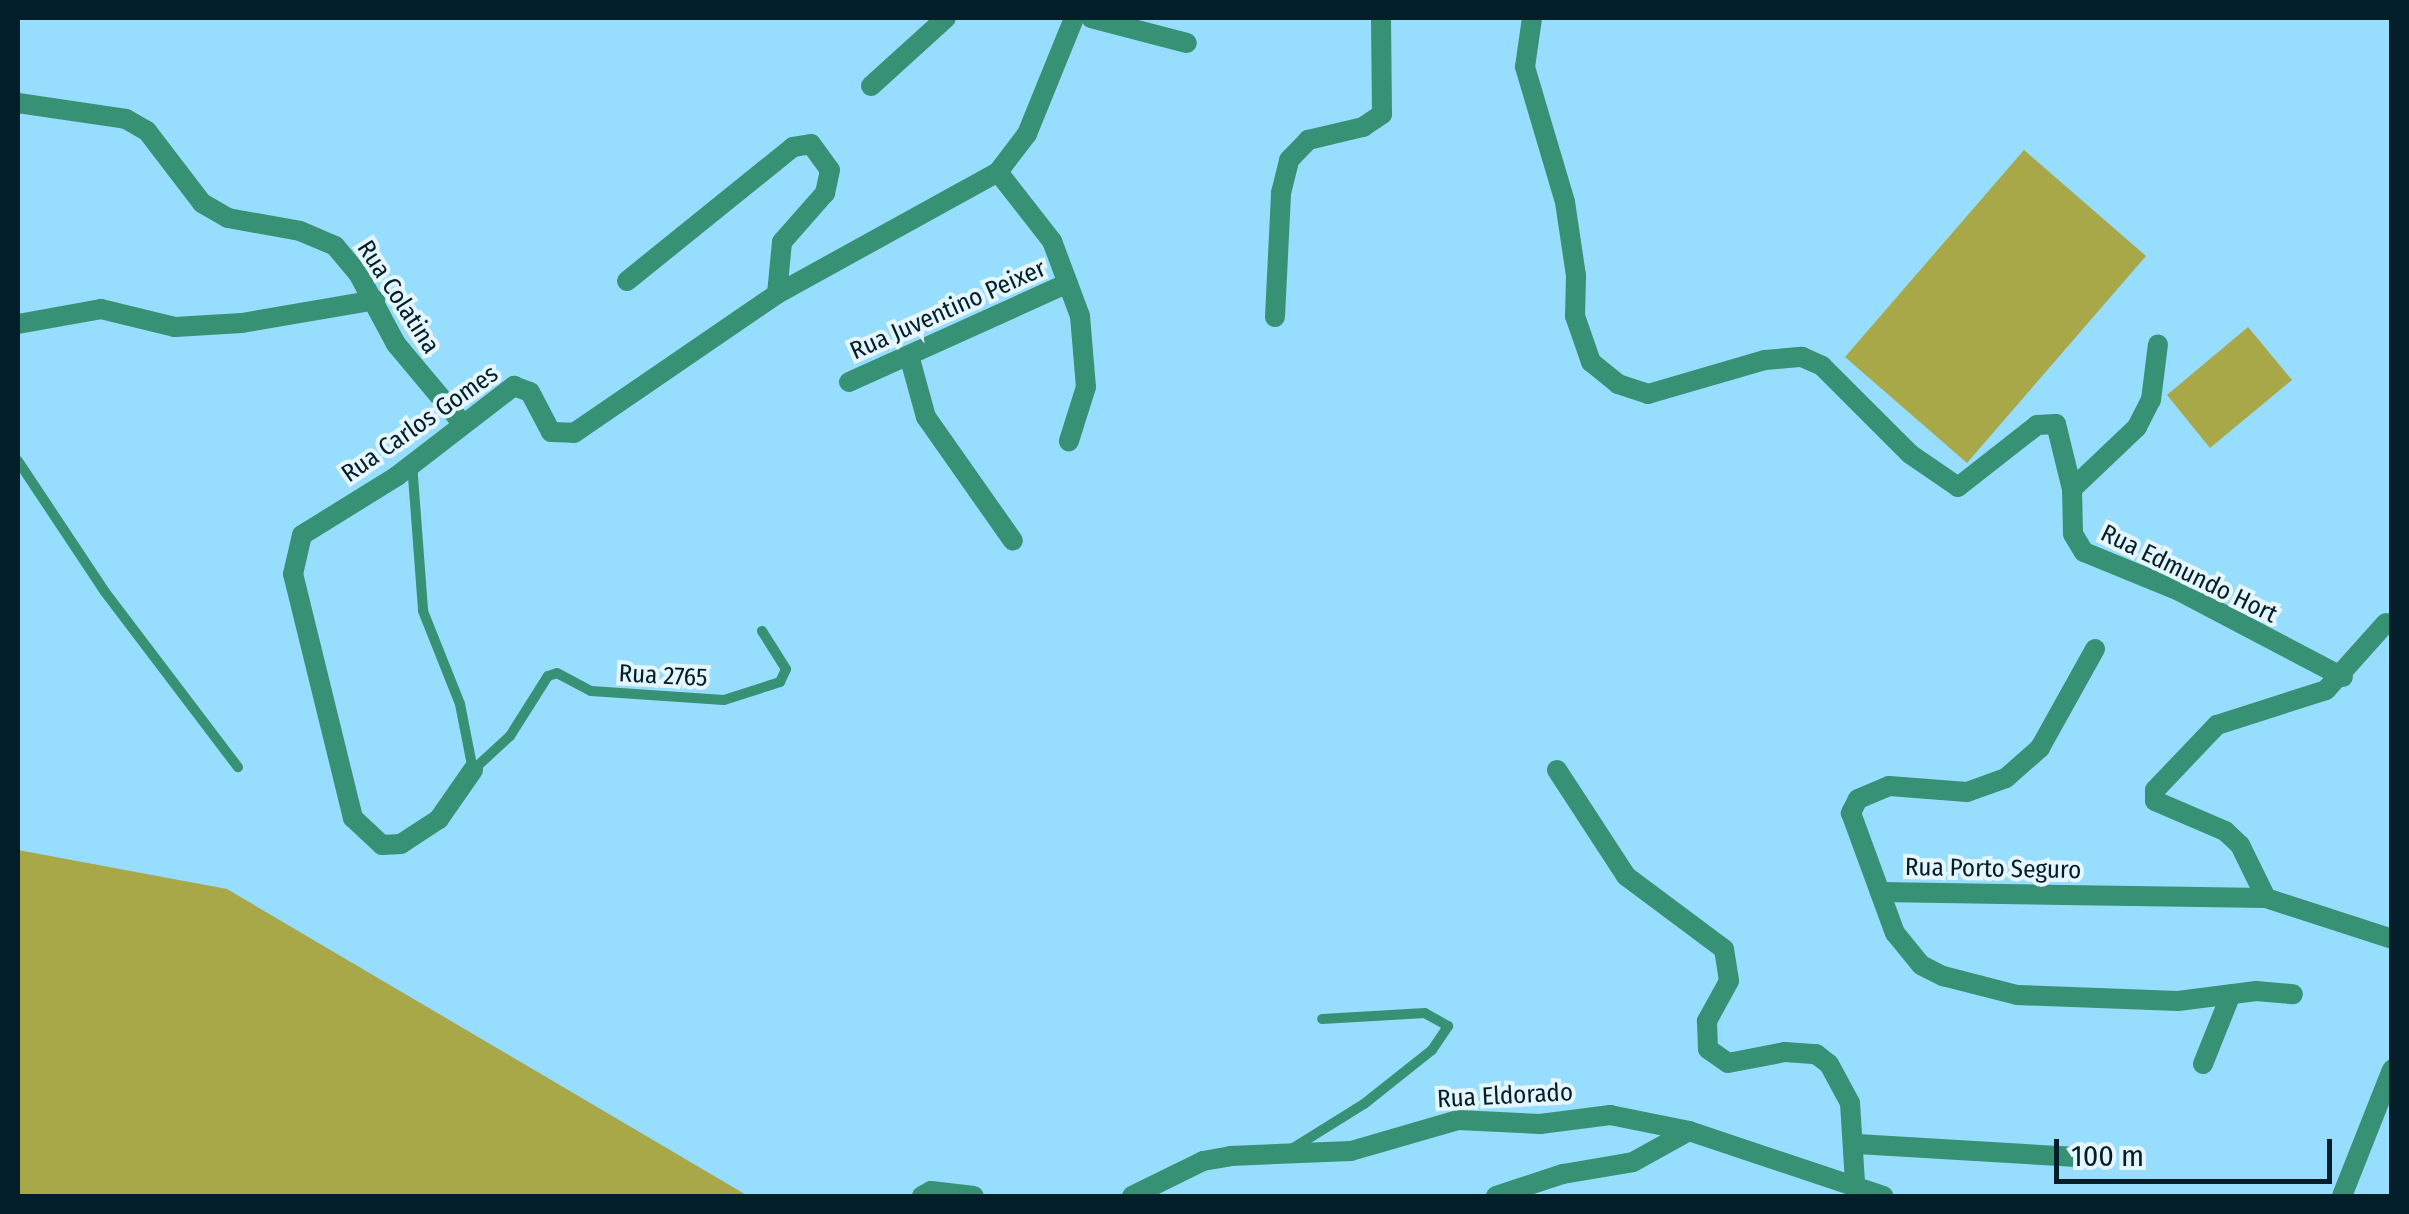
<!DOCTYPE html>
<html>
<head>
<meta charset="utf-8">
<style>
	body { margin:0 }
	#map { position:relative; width:2409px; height:1214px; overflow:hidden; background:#97ddfd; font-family:"Fira Sans Condensed",sans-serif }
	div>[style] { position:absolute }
	.green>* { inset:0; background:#a9a849 }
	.service>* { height:10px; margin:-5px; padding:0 5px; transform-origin:5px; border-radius:5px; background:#379174 }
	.minor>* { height:20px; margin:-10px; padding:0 10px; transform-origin:10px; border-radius:10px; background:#379174 }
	span { translate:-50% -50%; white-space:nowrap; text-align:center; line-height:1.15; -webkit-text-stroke:8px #e5f6fe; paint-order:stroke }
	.street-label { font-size:25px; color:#011e29 }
	.frame { position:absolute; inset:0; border:20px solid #011e29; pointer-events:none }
	.scale { position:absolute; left:2054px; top:1139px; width:278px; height:45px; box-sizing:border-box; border:5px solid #011e29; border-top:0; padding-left:12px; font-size:30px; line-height:35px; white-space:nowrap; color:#011e29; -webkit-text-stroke:8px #e5f6fe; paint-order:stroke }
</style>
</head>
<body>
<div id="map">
	<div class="green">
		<div style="clip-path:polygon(2024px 150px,2146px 256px,1967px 463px,1845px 357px)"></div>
		<div style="clip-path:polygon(2248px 327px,2292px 380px,2210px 448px,2167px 395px)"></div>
		<div style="clip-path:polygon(18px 850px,227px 889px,748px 1196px,18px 1196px)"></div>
	</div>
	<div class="service">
		<div style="left:18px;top:461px;width:157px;rotate:56.4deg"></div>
		<div style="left:105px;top:592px;width:220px;rotate:52.8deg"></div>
		<div style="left:412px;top:463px;width:148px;rotate:85.7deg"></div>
		<div style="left:423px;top:611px;width:100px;rotate:68.3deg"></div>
		<div style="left:460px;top:704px;width:67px;rotate:78.9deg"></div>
		<div style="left:473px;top:770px;width:50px;rotate:-42.6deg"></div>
		<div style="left:510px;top:736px;width:71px;rotate:-57.7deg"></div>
		<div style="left:548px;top:676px;width:9px;rotate:-18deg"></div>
		<div style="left:557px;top:673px;width:38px;rotate:28deg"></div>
		<div style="left:591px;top:691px;width:133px;rotate:3.9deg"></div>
		<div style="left:724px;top:700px;width:59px;rotate:-17.8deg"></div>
		<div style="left:780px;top:682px;width:14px;rotate:-65deg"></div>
		<div style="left:786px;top:669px;width:45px;rotate:-122.3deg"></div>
		<div style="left:1290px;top:1150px;width:87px;rotate:-31.9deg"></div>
		<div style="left:1364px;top:1104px;width:87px;rotate:-38.5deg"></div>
		<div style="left:1432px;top:1050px;width:29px;rotate:-56deg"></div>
		<div style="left:1448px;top:1026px;width:26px;rotate:-151deg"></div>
		<div style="left:1425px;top:1013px;width:103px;rotate:176.7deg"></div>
	</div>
	<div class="minor">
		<div style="left:1091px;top:18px;width:99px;rotate:14.6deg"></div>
		<div style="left:1532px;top:18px;width:49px;rotate:98.1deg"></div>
		<div style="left:1525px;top:67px;width:141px;rotate:73.5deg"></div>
		<div style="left:1565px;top:202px;width:75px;rotate:81.5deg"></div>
		<div style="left:1576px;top:276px;width:40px;rotate:91.4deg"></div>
		<div style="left:1575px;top:316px;width:49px;rotate:70.8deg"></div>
		<div style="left:1591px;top:362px;width:35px;rotate:39deg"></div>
		<div style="left:1618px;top:384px;width:32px;rotate:18deg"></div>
		<div style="left:1648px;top:394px;width:122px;rotate:-16.2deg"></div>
		<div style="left:1765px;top:360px;width:37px;rotate:-5deg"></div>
		<div style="left:1802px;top:357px;width:22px;rotate:24deg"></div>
		<div style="left:1822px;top:366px;width:124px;rotate:45deg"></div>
		<div style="left:1910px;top:454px;width:58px;rotate:34.5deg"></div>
		<div style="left:1958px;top:487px;width:100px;rotate:-38.1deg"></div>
		<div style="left:2037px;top:425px;width:19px;rotate:-3deg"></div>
		<div style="left:2056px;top:424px;width:67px;rotate:76.2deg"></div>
		<div style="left:2072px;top:489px;width:45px;rotate:88.7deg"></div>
		<div style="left:2073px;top:534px;width:21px;rotate:59deg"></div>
		<div style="left:2084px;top:552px;width:103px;rotate:22.3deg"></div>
		<div style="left:2179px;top:591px;width:185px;rotate:27.7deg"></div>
		<div style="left:871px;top:86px;width:101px;rotate:-42.2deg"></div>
		<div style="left:18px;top:103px;width:109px;rotate:8.4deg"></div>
		<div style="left:126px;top:119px;width:24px;rotate:30deg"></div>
		<div style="left:147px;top:131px;width:91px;rotate:52.6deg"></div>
		<div style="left:202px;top:203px;width:30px;rotate:30deg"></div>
		<div style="left:228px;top:218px;width:73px;rotate:10.2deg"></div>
		<div style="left:300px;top:231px;width:38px;rotate:23deg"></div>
		<div style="left:335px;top:246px;width:38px;rotate:50deg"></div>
		<div style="left:359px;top:275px;width:78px;rotate:61.8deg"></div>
		<div style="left:396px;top:344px;width:104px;rotate:50.1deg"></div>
		<div style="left:998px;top:172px;width:88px;rotate:52deg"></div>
		<div style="left:1052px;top:241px;width:80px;rotate:69.5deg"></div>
		<div style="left:1080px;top:316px;width:71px;rotate:85.2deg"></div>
		<div style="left:1086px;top:387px;width:57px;rotate:107.5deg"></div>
		<div style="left:627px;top:281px;width:213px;rotate:-38.9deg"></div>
		<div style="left:793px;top:147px;width:18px;rotate:-9deg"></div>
		<div style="left:811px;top:144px;width:32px;rotate:54deg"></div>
		<div style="left:830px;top:170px;width:24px;rotate:102deg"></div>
		<div style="left:825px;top:193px;width:65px;rotate:131.3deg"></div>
		<div style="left:782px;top:242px;width:52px;rotate:95.5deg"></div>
		<div style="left:1275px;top:317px;width:124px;rotate:-87.2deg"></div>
		<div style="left:1281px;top:193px;width:34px;rotate:-76deg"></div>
		<div style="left:1289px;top:160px;width:28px;rotate:-46deg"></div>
		<div style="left:1308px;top:140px;width:57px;rotate:-13.3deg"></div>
		<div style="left:1363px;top:127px;width:23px;rotate:-34deg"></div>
		<div style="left:1382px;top:114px;width:96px;rotate:-90.6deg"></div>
		<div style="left:18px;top:324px;width:84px;rotate:-10.2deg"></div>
		<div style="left:101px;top:309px;width:76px;rotate:13.7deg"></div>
		<div style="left:175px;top:327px;width:67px;rotate:-3.4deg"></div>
		<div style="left:242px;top:323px;width:135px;rotate:-9.8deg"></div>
		<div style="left:910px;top:359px;width:60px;rotate:74.6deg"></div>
		<div style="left:926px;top:417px;width:151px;rotate:54.9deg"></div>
		<div style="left:849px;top:382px;width:240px;rotate:-24.3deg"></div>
		<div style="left:2072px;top:489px;width:90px;rotate:-43.6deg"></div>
		<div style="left:2137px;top:427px;width:30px;rotate:-63deg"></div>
		<div style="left:2151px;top:400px;width:56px;rotate:-82.9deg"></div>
		<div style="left:2095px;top:649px;width:113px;rotate:119.1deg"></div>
		<div style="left:2040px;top:748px;width:45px;rotate:138.6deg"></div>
		<div style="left:2006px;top:778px;width:41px;rotate:160.3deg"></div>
		<div style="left:1967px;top:792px;width:78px;rotate:-175.6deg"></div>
		<div style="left:1889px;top:786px;width:34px;rotate:157deg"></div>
		<div style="left:1858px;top:799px;width:16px;rotate:117deg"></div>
		<div style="left:1851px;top:813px;width:128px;rotate:69.9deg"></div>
		<div style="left:1895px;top:933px;width:41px;rotate:50.9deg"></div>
		<div style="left:1921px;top:965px;width:25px;rotate:27deg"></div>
		<div style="left:1943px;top:976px;width:76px;rotate:14.4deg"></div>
		<div style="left:2017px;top:995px;width:161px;rotate:2.1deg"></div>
		<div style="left:2178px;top:1001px;width:79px;rotate:-7.3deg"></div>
		<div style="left:2256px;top:991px;width:37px;rotate:5deg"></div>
		<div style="left:473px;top:770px;width:60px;rotate:124.8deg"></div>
		<div style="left:439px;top:819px;width:45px;rotate:146.7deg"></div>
		<div style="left:401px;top:844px;width:19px;rotate:177deg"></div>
		<div style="left:382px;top:845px;width:40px;rotate:-137deg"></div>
		<div style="left:353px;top:818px;width:251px;rotate:-103.8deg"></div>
		<div style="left:293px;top:574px;width:40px;rotate:-77deg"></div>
		<div style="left:302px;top:535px;width:112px;rotate:-31.8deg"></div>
		<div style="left:397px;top:476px;width:148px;rotate:-37.6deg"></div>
		<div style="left:514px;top:386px;width:17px;rotate:21deg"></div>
		<div style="left:530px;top:392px;width:45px;rotate:62.3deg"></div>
		<div style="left:551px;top:432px;width:23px;rotate:2deg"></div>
		<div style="left:574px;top:433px;width:246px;rotate:-34.4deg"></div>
		<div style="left:777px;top:294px;width:252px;rotate:-28.9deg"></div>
		<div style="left:998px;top:172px;width:48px;rotate:-52.7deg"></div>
		<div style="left:1027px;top:134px;width:125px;rotate:-67.9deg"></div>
		<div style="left:1557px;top:770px;width:126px;rotate:56.9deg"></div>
		<div style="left:1626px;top:876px;width:122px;rotate:36.7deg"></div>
		<div style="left:1724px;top:949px;width:32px;rotate:81deg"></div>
		<div style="left:1729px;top:981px;width:46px;rotate:118.8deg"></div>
		<div style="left:1707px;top:1021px;width:28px;rotate:88deg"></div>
		<div style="left:1708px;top:1049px;width:24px;rotate:35deg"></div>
		<div style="left:1728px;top:1063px;width:58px;rotate:-10.9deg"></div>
		<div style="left:1785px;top:1052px;width:31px;rotate:4deg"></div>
		<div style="left:1816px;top:1054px;width:16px;rotate:38deg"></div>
		<div style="left:1829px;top:1064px;width:44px;rotate:61.7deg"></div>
		<div style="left:1850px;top:1103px;width:80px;rotate:86.4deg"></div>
		<div style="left:1880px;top:892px;width:386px;rotate:0.9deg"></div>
		<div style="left:2266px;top:898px;width:133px;rotate:18deg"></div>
		<div style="left:2266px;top:898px;width:59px;rotate:-116.1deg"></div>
		<div style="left:2240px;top:845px;width:21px;rotate:-137deg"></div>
		<div style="left:2225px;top:831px;width:76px;rotate:-156.8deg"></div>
		<div style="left:2155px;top:801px;width:11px;rotate:-90deg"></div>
		<div style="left:2155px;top:790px;width:90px;rotate:-46.4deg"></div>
		<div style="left:2217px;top:725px;width:114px;rotate:-17.8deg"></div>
		<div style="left:2326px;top:690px;width:90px;rotate:-48.2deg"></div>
		<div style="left:2203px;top:1064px;width:75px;rotate:-68.2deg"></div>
		<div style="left:1857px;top:1144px;width:216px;rotate:3.4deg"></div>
		<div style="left:922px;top:1196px;width:10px;rotate:-29deg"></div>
		<div style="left:931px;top:1191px;width:43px;rotate:6.6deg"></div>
		<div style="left:1132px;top:1196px;width:79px;rotate:-26.2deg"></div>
		<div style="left:1203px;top:1161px;width:27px;rotate:-10deg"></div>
		<div style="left:1230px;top:1156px;width:121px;rotate:-2.4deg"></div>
		<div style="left:1351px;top:1151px;width:111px;rotate:-16.2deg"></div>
		<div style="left:1458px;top:1120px;width:82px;rotate:2.8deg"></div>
		<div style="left:1540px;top:1124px;width:71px;rotate:-7.3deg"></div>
		<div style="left:1610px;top:1115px;width:81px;rotate:11.4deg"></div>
		<div style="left:1689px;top:1131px;width:205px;rotate:18.5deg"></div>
		<div style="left:1496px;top:1196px;width:71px;rotate:-18.2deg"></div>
		<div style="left:1563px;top:1174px;width:71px;rotate:-9.7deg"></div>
		<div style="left:1633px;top:1162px;width:64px;rotate:-29deg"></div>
		<div style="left:2342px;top:1196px;width:136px;rotate:-68.4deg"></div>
	</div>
	<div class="street-label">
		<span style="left:398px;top:297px;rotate:57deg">Rua Colatina</span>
		<span style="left:948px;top:310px;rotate:-24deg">Rua Juventino Peixer</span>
		<span style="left:420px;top:424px;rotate:-35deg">Rua Carlos Gomes</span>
		<span style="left:2189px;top:574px;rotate:26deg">Rua Edmundo Hort</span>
		<span style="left:663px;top:676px;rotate:3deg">Rua 2765</span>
		<span style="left:1993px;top:869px;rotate:1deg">Rua Porto Seguro</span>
		<span style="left:1505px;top:1096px;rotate:-3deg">Rua Eldorado</span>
	</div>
	<div class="frame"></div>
	<div class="scale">100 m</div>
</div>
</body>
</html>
